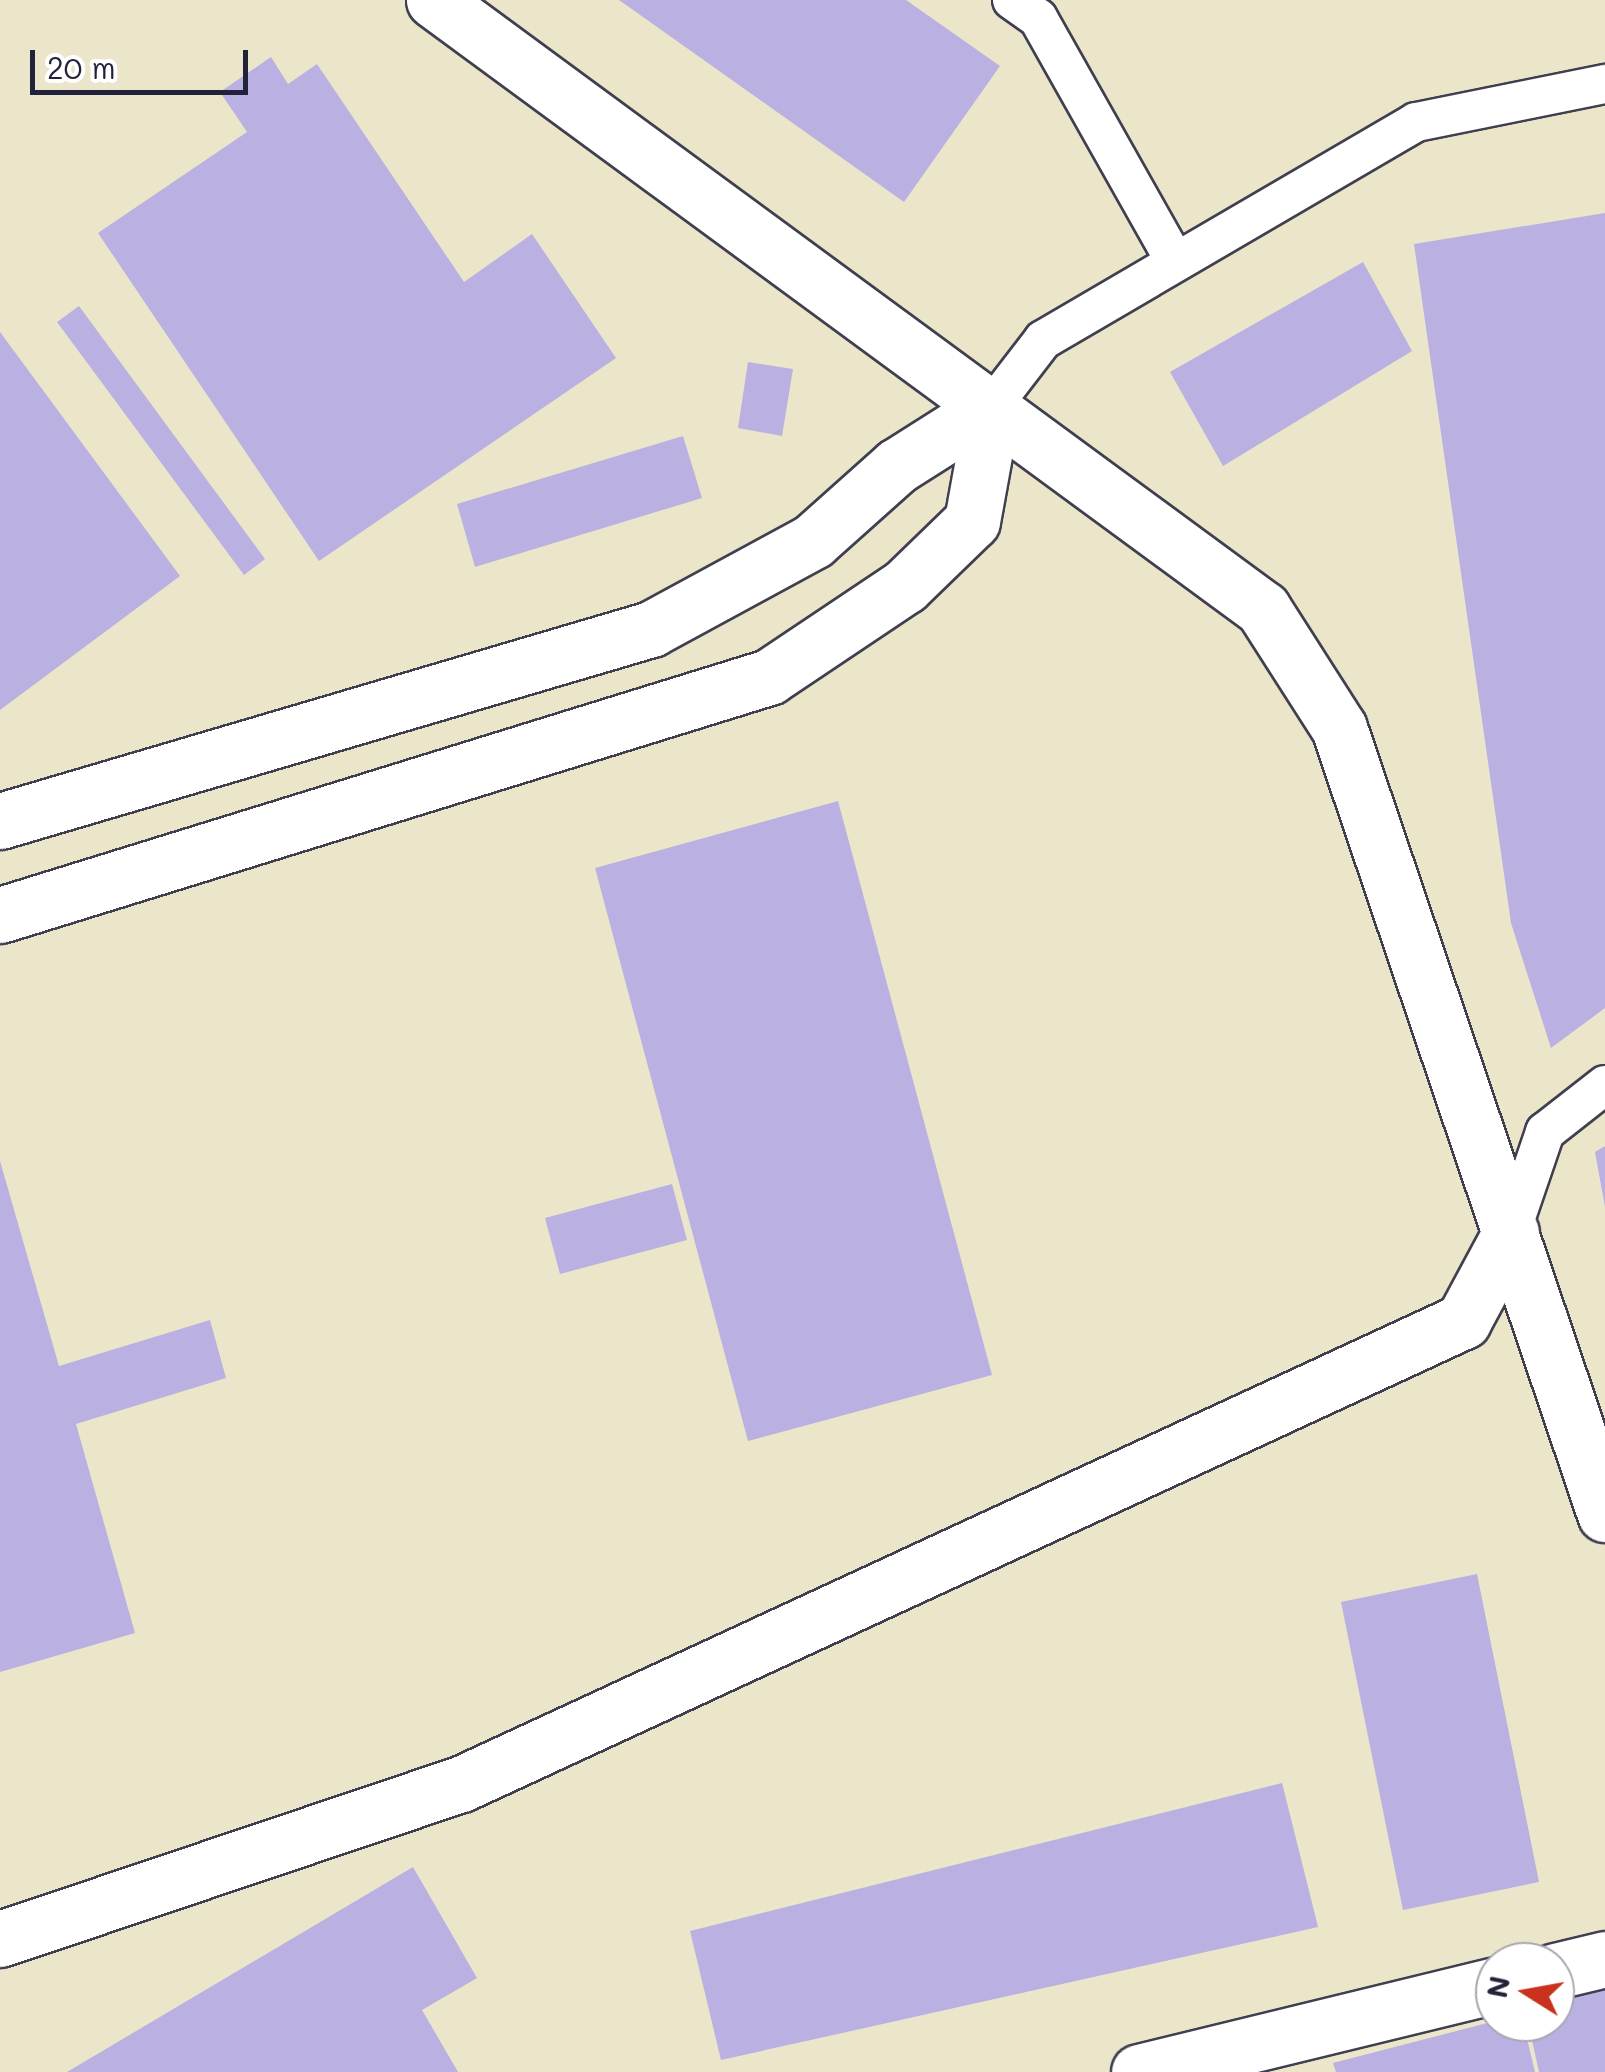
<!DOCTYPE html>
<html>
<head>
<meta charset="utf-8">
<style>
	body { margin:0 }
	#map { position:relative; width:1605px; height:2072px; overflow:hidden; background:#ebe6c9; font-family:Mali,sans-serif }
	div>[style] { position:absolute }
	.building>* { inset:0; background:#bab0e2 }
	.roads { filter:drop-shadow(2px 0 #403f50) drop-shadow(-2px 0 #403f50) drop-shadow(0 2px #403f50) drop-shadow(0 -2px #403f50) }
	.service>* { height:38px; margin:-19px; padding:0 19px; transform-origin:19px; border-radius:19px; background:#fff }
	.minor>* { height:55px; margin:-27.5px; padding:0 27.5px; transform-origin:27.5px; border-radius:27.5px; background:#fff }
	.tertiary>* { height:55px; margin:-27.5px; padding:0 27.5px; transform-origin:27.5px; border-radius:27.5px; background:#fff }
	span { translate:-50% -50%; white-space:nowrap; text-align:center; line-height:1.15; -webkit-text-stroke:8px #fff; paint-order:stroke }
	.north { position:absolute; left:1475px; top:1942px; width:100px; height:100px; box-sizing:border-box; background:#fff; border:2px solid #a7a7b1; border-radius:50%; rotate:281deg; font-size:28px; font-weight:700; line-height:40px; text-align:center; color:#22223b }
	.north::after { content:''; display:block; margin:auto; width:35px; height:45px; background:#c8321e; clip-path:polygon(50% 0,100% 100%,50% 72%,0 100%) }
	.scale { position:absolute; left:30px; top:50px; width:218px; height:45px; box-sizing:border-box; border:5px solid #22223b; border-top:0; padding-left:12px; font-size:30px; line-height:35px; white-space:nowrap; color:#22223b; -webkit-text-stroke:8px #fff; paint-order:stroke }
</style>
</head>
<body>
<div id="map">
	<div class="building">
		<div style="clip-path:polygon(619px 0,906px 0,1000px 66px,904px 202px)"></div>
		<div style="clip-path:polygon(271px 57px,288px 84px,317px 64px,464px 282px,532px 234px,616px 358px,319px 561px,98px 233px,247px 132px,220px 92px)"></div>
		<div style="clip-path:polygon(1605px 213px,1605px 1008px,1551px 1048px,1511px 923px,1414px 244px)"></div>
		<div style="clip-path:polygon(1363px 262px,1412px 351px,1223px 466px,1170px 372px)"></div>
		<div style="clip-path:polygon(79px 306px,265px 559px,244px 575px,57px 322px)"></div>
		<div style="clip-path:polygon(0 332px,180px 576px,0 710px)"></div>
		<div style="clip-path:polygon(748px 362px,793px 369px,782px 436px,738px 428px)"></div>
		<div style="clip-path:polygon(683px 436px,702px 498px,475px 567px,457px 504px)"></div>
		<div style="clip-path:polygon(838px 801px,992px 1375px,748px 1441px,595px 868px)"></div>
		<div style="clip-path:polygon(1605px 1146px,1605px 1207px,1595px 1152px)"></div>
		<div style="clip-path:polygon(0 1161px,59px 1366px,210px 1320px,226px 1378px,76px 1424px,135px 1633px,0 1672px)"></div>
		<div style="clip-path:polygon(672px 1184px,687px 1240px,560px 1274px,545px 1218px)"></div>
		<div style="clip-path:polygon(1477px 1574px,1539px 1882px,1403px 1910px,1341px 1602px)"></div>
		<div style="clip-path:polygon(1282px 1783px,1318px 1927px,721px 2060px,690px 1931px)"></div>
		<div style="clip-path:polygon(413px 1867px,477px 1978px,422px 2010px,458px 2072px,67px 2072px)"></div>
		<div style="clip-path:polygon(1605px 1988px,1605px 2072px,1539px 2072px,1528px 2022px,1555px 2022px,1555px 1997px)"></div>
		<div style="clip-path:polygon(1495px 2021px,1523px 2022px,1535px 2072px,1336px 2072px,1333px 2063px)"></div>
	</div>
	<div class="roads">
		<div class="service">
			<div style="left:1012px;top:0;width:32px;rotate:35deg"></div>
			<div style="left:1038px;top:18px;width:275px;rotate:60.6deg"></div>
			<div style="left:993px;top:405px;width:82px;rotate:-52.4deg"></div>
			<div style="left:1043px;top:340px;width:432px;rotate:-30.3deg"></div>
			<div style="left:1416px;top:122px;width:193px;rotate:-11.4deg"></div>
			<div style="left:1511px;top:1232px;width:106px;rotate:-71.2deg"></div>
			<div style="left:1545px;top:1132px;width:76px;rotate:-38.1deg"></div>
		</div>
		<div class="minor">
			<div style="left:1555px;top:1971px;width:51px;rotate:-13.5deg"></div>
			<div style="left:1139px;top:2072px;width:366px;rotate:-13.7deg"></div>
		</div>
		<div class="tertiary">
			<div style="left:434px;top:0;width:1029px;rotate:36.3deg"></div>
			<div style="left:1263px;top:609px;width:141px;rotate:57.4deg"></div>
			<div style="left:1339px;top:728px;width:830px;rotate:71.3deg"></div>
			<div style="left:0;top:821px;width:679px;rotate:-16.43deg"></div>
			<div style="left:651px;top:629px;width:184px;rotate:-28.5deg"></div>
			<div style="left:813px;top:541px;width:113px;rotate:-41.8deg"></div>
			<div style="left:897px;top:466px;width:114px;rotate:-32.4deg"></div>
			<div style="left:0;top:915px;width:805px;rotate:-17.2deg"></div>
			<div style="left:769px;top:677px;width:164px;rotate:-33.8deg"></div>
			<div style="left:905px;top:586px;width:93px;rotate:-44.1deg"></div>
			<div style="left:972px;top:521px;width:118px;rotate:-79.7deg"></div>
			<div style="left:0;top:1939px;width:486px;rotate:-18.6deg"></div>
			<div style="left:461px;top:1784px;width:1104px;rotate:-24.8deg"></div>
			<div style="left:1463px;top:1321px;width:101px;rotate:-61.7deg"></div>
		</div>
	</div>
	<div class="north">N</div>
	<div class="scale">20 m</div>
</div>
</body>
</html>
